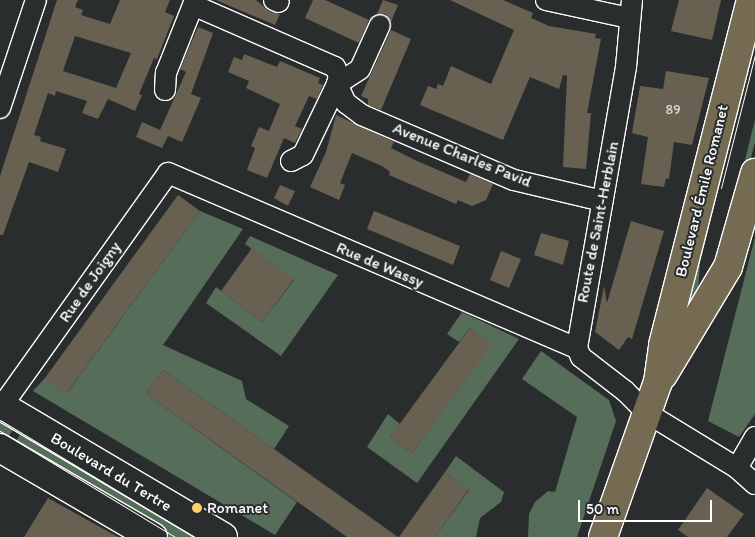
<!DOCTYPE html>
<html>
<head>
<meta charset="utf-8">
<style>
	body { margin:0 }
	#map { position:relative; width:755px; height:537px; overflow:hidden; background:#2a2d2e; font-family:Itim,sans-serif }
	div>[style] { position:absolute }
	.green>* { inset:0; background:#566d59 }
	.building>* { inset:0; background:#686151 }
	.roads { filter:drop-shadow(1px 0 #fff) drop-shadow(-1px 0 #fff) drop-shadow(0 1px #fff) drop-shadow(0 -1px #fff) }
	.street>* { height:20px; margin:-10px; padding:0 10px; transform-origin:10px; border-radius:10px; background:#2a2d2e }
	.secondary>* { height:28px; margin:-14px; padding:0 14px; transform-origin:14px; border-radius:14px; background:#2a2d2e }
	.primary>* { height:28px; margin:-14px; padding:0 14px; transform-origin:14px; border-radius:14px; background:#746b52 }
	.tram>* { height:1px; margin:-0.5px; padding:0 0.5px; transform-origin:0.5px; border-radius:0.5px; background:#fff }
	.dots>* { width:14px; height:14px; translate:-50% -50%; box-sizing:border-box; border:2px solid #2a2d2e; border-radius:50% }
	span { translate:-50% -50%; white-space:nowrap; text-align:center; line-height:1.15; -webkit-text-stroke:4px #2a2d2e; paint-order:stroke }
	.number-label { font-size:14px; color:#d9d8d4 }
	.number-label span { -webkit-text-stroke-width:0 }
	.street-label { font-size:16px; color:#fff }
	.poi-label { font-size:16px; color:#fff }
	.left { translate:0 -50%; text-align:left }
	.scale { position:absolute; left:578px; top:500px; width:134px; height:22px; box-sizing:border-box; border:2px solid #fff; border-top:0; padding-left:6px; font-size:15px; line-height:18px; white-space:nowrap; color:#fff; -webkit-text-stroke:4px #2a2d2e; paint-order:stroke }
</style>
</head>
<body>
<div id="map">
	<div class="green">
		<div style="clip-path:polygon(755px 20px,755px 45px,700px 263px,697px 305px,678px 339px)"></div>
		<div style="clip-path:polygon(755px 119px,755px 142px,729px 245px,737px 193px)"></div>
		<div style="clip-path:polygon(200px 211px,243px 229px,163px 345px,242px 381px,246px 399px,289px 426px,274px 449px,163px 370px,146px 394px,297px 502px,275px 535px,33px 391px,45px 378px,67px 393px)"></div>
		<div style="clip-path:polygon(250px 236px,338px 275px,281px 356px,206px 303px,216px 287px,262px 322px,294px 280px,245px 244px)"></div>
		<div style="clip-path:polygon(755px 237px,755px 414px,739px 437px,708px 421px)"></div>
		<div style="clip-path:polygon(462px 312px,519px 339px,417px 483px,367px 447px,388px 414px,400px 424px,390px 437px,412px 453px,491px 344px,470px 328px,459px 342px,447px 334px)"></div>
		<div style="clip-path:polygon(541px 351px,609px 400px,616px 421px,577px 537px,528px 537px,529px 514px,535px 502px,548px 491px,555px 492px,577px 417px,522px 379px)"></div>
		<div style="clip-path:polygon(0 410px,18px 421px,6px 441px,0 437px)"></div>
		<div style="clip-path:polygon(25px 426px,211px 537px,164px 537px,13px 446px)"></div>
		<div style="clip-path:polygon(456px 456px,504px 492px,501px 502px,480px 518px,476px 537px,435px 537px,469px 490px,445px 472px)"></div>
	</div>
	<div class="building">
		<div style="clip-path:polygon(evenodd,57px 0,78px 0,75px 7px,83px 10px,81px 15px,110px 24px,120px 0,170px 0,165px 12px,174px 16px,157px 59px,154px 58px,139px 94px,142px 95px,135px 111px,108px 99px,98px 119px,82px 113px,87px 101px,56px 91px,55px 96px,48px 93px,34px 135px,41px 137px,40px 141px,66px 149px,58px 172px,29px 162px,3px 235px,0 235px,0 176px,57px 0,75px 36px,131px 53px,116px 88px,63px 71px,75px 36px)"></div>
		<div style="clip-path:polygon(216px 0,256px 0,269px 11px,280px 14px,275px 25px)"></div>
		<div style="clip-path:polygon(313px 0,325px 0,369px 20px,359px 43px,305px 18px)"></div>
		<div style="clip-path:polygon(383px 0,398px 5px,391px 22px,385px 14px,377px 14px)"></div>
		<div style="clip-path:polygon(450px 0,503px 0,533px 13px,531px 18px,549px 26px,596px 34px,595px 38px,601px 39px,587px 113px,591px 113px,586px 169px,563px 167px,567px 76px,563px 75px,559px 89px,530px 77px,503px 140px,420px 105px,428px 86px,436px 89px,438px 84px,443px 86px,451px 66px,491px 84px,514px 30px)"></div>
		<div style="clip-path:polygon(679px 0,721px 0,712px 40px,671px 31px)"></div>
		<div style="clip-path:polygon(198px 27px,213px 33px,191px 94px,201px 98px,182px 142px,168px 136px,162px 148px,136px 137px,142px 122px,160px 130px,186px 72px,180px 69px)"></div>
		<div style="clip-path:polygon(391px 30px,411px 39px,381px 110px,368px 105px,368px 99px,361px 96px)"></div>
		<div style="clip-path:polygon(244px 54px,277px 67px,280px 61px,320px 78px,318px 83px,323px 85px,317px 99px,309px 96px,295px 126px,302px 129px,295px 143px,284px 138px,267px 178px,247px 170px,255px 148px,251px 146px,259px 127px,269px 131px,280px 104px,246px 88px,249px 81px,228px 72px,234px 57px,242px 60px)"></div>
		<div style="clip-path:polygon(666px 71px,709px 78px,692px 145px,674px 142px,669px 179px,666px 178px,664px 187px,641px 184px,648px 137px,632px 133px,640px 86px,663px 89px)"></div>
		<div style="clip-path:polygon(336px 115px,394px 142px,391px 148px,417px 161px,466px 182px,470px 174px,493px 184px,486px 200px,472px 206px,458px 200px,456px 204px,389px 175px,390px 172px,382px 166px,352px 153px,340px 183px,345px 185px,339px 200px,310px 187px,326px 152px)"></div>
		<div style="clip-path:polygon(280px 185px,295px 191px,288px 206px,274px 198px)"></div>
		<div style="clip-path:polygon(178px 195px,200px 211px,66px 394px,45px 378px)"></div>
		<div style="clip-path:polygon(374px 211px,460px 246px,453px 265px,367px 229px)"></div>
		<div style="clip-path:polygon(631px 221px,664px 231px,632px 339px,628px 337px,619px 350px,595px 332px,604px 286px,607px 303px)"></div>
		<div style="clip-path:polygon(541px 233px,569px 241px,563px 265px,534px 255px)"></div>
		<div style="clip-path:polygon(252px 248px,294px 279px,262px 322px,221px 291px)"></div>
		<div style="clip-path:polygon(501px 251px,521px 259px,509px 288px,490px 280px)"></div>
		<div style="clip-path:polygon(470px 328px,492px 344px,412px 453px,390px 437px)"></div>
		<div style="clip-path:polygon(163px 370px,274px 449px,398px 537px,347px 537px,146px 394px)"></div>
		<div style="clip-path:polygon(445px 472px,469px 489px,435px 537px,399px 537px)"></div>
		<div style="clip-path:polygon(707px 488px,744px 514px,727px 537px,688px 537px,678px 530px)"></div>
		<div style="clip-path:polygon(48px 498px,118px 537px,24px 537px)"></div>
	</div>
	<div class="roads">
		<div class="street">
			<div style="left:274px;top:0;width:5px;rotate:22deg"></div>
			<div style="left:546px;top:0;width:85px;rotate:12.2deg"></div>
			<div style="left:632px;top:0;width:67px;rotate:95.1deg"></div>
			<div style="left:626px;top:67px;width:285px;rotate:99.9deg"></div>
			<div style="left:577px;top:348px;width:10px;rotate:66deg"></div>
			<div style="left:581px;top:357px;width:56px;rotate:37.7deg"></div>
			<div style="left:625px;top:391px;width:31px;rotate:45deg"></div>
			<div style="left:647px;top:413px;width:105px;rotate:31.4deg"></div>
			<div style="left:193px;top:5px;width:155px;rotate:23.6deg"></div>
			<div style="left:335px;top:67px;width:10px;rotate:66deg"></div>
			<div style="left:339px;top:76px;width:8px;rotate:104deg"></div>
			<div style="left:337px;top:84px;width:21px;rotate:65deg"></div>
			<div style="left:346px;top:103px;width:20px;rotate:37deg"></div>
			<div style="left:362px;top:115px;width:165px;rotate:23.2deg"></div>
			<div style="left:514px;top:180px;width:91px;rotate:13.3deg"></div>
			<div style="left:165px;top:90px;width:17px;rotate:-87deg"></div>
			<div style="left:166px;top:73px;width:79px;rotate:-68.3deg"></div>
			<div style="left:0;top:108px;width:114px;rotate:-71.6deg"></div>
			<div style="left:291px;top:161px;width:13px;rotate:-27deg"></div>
			<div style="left:303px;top:155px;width:79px;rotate:-64.4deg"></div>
			<div style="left:337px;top:84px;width:27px;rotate:-33deg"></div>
			<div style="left:360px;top:69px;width:48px;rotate:-65.6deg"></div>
			<div style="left:2px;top:406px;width:286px;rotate:-54.5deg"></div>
			<div style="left:168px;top:173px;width:445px;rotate:23.2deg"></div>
			<div style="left:755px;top:437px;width:36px;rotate:120deg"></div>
			<div style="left:737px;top:468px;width:24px;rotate:42deg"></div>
		</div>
		<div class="secondary">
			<div style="left:0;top:405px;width:259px;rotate:30.6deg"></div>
			<div style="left:0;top:448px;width:177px;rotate:30.2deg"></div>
		</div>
		<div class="primary">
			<div style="left:663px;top:375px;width:126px;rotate:-59deg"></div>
			<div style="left:728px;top:267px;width:98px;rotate:-74deg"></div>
			<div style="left:603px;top:537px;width:164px;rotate:-70.5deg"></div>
			<div style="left:658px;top:382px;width:37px;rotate:-82deg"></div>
			<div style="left:663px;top:345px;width:356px;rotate:-75.7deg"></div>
		</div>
	</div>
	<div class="tram">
		<div style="left:721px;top:188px;width:137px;rotate:-75.7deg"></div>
		<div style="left:0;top:420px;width:227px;rotate:31.1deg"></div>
		<div style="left:0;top:431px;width:205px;rotate:31.2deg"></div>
	</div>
	<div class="dots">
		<div style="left:197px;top:508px;background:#ffd166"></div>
	</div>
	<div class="number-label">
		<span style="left:673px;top:110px">89</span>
	</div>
	<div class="street-label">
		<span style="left:462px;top:155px;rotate:22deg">Avenue Charles Pavid</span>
		<span style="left:702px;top:191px;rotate:-76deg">Boulevard Émile Romanet</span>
		<span style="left:598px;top:222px;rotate:-79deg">Route de Saint-Herblain</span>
		<span style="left:380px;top:265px;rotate:23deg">Rue de Wassy</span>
		<span style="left:90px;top:282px;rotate:-55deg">Rue de Joigny</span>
		<span style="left:111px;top:472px;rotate:31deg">Boulevard du Tertre</span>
	</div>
	<div class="poi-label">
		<span class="left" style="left:207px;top:508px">Romanet</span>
	</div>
	<div class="scale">50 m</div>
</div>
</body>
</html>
